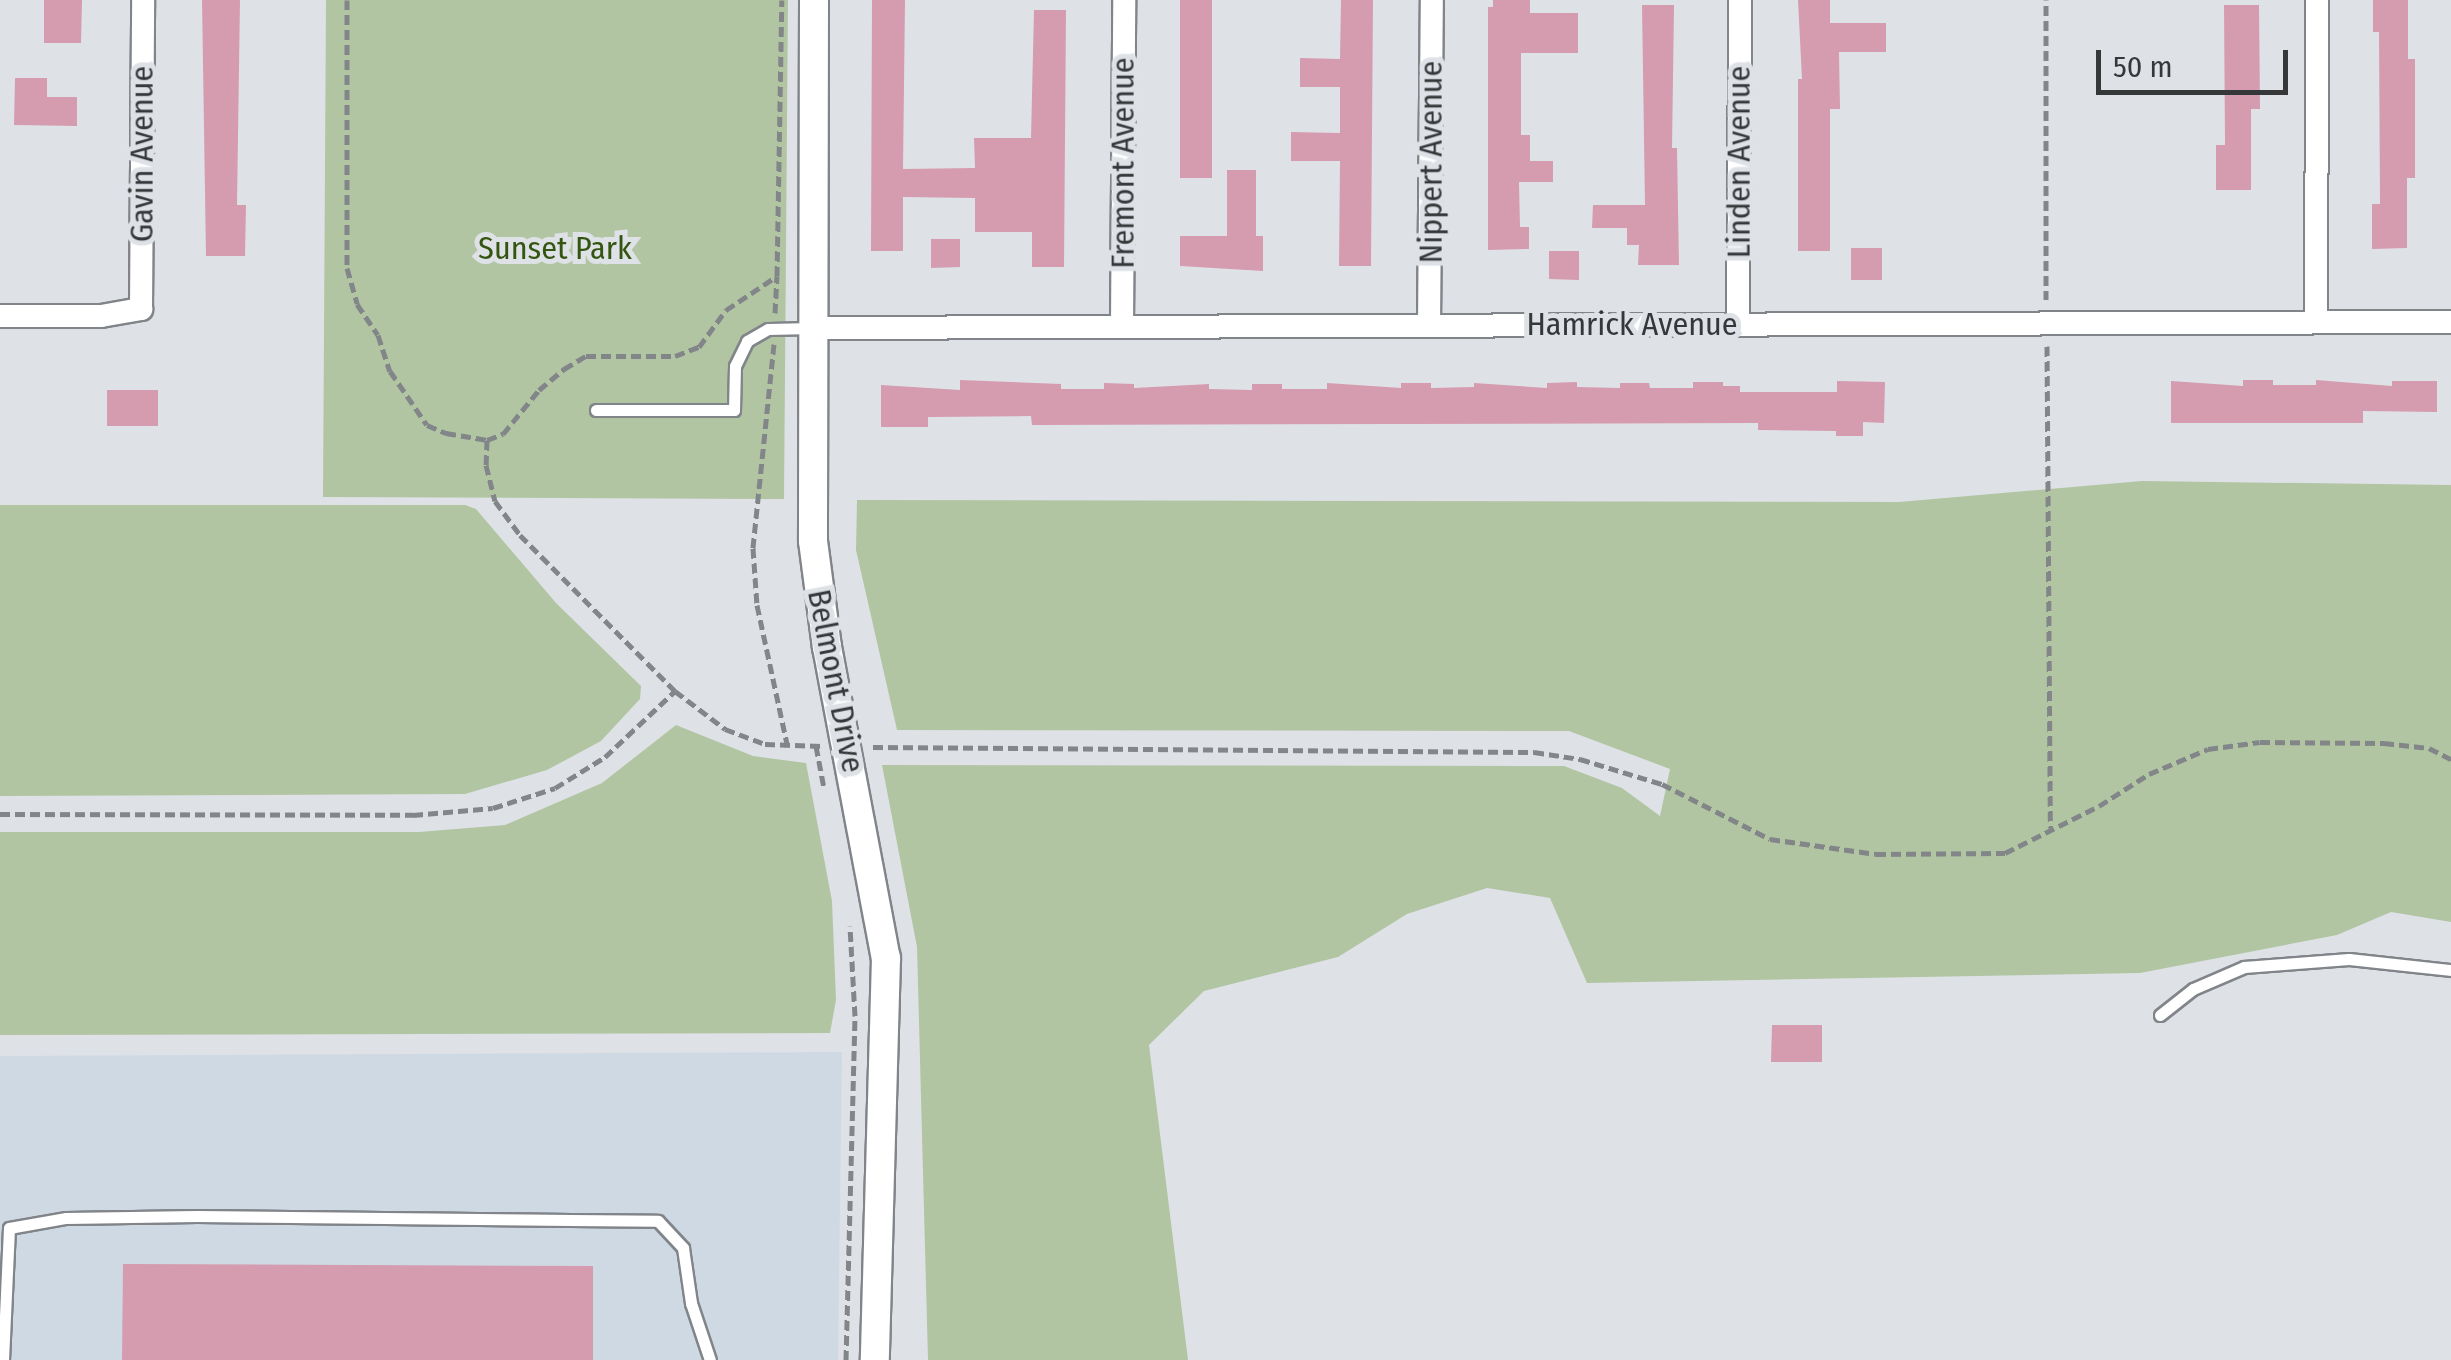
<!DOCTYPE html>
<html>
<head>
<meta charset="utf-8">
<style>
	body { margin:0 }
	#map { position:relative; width:2451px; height:1360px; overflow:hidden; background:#dee2e7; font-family:"Fira Sans Condensed",sans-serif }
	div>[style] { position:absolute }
	.built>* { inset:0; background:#cfd9e4 }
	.green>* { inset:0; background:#b1c5a3 }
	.building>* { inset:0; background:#d59bae }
	.path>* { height:5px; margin-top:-2.5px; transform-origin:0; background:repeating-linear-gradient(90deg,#838689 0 10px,transparent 0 15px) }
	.roads { filter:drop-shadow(2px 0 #81858a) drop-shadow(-2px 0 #81858a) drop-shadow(0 2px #81858a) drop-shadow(0 -2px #81858a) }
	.service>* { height:11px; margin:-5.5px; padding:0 5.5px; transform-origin:5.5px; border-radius:5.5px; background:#fff }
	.minor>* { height:22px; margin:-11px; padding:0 11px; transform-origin:11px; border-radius:11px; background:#fff }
	.tertiary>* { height:28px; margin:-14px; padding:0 14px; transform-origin:14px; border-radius:14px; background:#fff }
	span { translate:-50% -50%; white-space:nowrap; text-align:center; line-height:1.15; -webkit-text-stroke:10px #dee2e7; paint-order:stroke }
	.street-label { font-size:32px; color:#353739 }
	.park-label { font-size:32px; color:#345510 }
	.scale { position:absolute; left:2096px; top:50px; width:192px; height:45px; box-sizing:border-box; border:5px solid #353739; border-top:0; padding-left:12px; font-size:30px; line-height:35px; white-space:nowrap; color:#353739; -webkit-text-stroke:8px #dee2e7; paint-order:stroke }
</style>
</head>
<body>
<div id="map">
	<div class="built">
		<div style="clip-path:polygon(842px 1052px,838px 1360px,0 1360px,0 1056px)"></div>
	</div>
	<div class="green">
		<div style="clip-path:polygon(326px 0,788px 0,784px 499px,323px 497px)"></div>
		<div style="clip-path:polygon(2142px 481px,2451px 485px,2451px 922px,2391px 912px,2337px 935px,2140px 973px,1587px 983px,1550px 898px,1487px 888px,1407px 914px,1338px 957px,1204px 991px,1149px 1045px,1188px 1360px,928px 1360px,917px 947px,882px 765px,1564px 766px,1622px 788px,1660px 816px,1670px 769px,1569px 731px,897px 730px,856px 550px,857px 500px,1899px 502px)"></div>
		<div style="clip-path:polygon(0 505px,465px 505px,476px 509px,556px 603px,641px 686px,640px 699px,601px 741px,547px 770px,465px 794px,0 796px)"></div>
		<div style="clip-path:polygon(676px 725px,753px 756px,806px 763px,832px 901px,836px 1000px,830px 1033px,0 1035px,0 832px,419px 832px,505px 825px,602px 783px)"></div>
	</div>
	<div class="building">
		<div style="clip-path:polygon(44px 0,82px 0,81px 43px,44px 43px)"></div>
		<div style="clip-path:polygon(202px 0,240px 0,237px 205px,246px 205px,245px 256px,206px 256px)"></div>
		<div style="clip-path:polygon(872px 0,905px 0,903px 169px,975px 168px,974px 138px,1031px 138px,1034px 10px,1066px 10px,1064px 267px,1032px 267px,1032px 232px,975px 232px,975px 198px,903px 197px,903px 251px,871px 251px)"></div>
		<div style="clip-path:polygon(1180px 0,1212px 0,1212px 178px,1180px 178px)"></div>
		<div style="clip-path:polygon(1341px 0,1373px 0,1371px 266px,1339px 266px,1340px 161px,1291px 161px,1291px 132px,1340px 133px,1340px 87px,1300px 87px,1300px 58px,1340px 59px)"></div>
		<div style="clip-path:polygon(1493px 0,1530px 0,1530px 13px,1578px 13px,1578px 53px,1521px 53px,1521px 135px,1530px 135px,1530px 161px,1553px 161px,1553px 182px,1519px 182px,1520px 227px,1529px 227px,1529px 249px,1488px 250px,1488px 7px,1493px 7px)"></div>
		<div style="clip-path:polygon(1798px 0,1830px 0,1830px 23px,1886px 23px,1886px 52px,1839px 52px,1840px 109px,1830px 109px,1830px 251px,1798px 251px,1798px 79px,1802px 79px)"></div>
		<div style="clip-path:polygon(2373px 0,2408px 0,2408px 59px,2415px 59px,2415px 178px,2407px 178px,2407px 248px,2372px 249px,2372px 204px,2380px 204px,2379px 32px,2373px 32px)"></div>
		<div style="clip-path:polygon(1642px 5px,1674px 5px,1672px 148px,1677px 148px,1679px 265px,1638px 265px,1639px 245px,1627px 245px,1627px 228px,1592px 228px,1593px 205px,1645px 205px)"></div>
		<div style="clip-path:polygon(2224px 5px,2259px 5px,2260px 109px,2251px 109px,2251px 190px,2216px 190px,2216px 145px,2225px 145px)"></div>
		<div style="clip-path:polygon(15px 78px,47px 78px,47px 97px,77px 97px,77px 126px,14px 125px)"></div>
		<div style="clip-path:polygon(1227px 170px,1256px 170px,1256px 236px,1263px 236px,1263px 271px,1180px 266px,1180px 236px,1227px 236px)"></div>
		<div style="clip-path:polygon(931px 239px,960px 239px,960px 267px,931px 268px)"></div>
		<div style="clip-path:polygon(1851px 248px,1882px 248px,1882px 280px,1851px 280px)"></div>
		<div style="clip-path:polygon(1549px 251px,1579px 251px,1579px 280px,1549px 279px)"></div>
		<div style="clip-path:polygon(960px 380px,1061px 384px,1061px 389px,1104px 389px,1104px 383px,1134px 384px,1134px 388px,1209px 384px,1209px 389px,1252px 390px,1252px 384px,1282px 384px,1282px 389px,1327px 389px,1327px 383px,1401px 388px,1401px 383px,1431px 383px,1431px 388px,1474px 387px,1474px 383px,1547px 388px,1547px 383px,1577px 382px,1577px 387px,1620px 388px,1620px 383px,1649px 383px,1650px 388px,1693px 388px,1693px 382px,1723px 382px,1723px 386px,1740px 386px,1740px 392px,1837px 392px,1837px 381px,1885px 382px,1884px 423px,1863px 422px,1863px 436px,1836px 436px,1836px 431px,1758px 430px,1758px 423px,1032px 425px,1031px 416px,928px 417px,928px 427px,881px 427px,881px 385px,960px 390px)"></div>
		<div style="clip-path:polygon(2243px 380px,2273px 380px,2273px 385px,2316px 385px,2316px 380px,2392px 386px,2392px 381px,2437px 381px,2437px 412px,2363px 411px,2363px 423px,2171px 423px,2171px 381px,2243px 386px)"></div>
		<div style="clip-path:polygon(107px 390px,158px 390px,158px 426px,107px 426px)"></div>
		<div style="clip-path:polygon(1772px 1025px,1822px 1025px,1822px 1062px,1771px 1062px)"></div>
		<div style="clip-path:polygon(123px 1264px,593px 1266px,593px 1360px,122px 1360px)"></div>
	</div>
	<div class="path">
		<div style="left:347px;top:0;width:268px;rotate:90deg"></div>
		<div style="left:347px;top:268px;width:37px;rotate:74deg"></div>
		<div style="left:357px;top:304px;width:37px;rotate:56deg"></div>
		<div style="left:378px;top:335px;width:38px;rotate:72deg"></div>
		<div style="left:390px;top:371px;width:65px;rotate:55.6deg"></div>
		<div style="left:427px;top:425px;width:21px;rotate:23deg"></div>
		<div style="left:446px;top:433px;width:42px;rotate:9.7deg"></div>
		<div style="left:487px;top:440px;width:17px;rotate:-21deg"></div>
		<div style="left:503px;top:434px;width:57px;rotate:-50.7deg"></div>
		<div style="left:539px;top:390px;width:33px;rotate:-40deg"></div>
		<div style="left:564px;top:369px;width:26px;rotate:-31deg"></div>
		<div style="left:586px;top:356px;width:89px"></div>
		<div style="left:675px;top:356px;width:26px;rotate:-21deg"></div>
		<div style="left:699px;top:347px;width:46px;rotate:-53.9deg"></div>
		<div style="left:726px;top:310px;width:61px;rotate:-33.7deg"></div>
		<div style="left:777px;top:276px;width:276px;rotate:-89deg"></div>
		<div style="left:2046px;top:300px;width:300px;rotate:-90deg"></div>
		<div style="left:775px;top:313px;width:37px;rotate:-87deg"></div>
		<div style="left:774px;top:344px;width:205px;rotate:95.9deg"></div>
		<div style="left:753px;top:548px;width:57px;rotate:86deg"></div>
		<div style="left:757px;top:605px;width:146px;rotate:77.8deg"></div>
		<div style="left:2047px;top:346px;width:482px;rotate:89.6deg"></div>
		<div style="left:487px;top:440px;width:25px;rotate:92deg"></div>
		<div style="left:486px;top:465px;width:37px;rotate:76deg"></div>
		<div style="left:495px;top:501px;width:42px;rotate:53.7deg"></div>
		<div style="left:520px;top:535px;width:220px;rotate:45.2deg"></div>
		<div style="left:816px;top:746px;width:43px;rotate:79.2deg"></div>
		<div style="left:873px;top:747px;width:661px;rotate:0.43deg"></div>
		<div style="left:1534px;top:752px;width:47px;rotate:8.7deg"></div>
		<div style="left:1580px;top:759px;width:86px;rotate:17deg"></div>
		<div style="left:1662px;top:784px;width:121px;rotate:27deg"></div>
		<div style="left:1770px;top:839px;width:107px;rotate:8.1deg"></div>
		<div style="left:1876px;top:854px;width:129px;rotate:-0.4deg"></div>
		<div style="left:2005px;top:853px;width:105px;rotate:-26.6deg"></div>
		<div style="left:2099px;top:806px;width:59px;rotate:-32.6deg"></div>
		<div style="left:2149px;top:774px;width:64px;rotate:-23deg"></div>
		<div style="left:2208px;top:749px;width:52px;rotate:-7.7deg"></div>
		<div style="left:2260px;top:742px;width:124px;rotate:0.5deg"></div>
		<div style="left:2384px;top:743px;width:45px;rotate:6.3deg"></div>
		<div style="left:2429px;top:748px;width:25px;rotate:27deg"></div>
		<div style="left:0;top:814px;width:413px;rotate:0.1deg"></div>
		<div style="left:413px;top:815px;width:80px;rotate:-5deg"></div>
		<div style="left:493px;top:808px;width:65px;rotate:-17.9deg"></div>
		<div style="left:555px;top:788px;width:59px;rotate:-31.8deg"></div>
		<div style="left:605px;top:757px;width:96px;rotate:-43.3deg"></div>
		<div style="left:675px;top:691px;width:63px;rotate:37.2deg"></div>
		<div style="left:725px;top:729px;width:43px;rotate:20.6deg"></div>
		<div style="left:765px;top:744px;width:57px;rotate:2deg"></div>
		<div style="left:846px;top:1360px;width:344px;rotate:-88.5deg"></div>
		<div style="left:855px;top:1016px;width:90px;rotate:-93.2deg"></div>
	</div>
	<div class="roads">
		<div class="service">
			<div style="left:596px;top:410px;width:138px"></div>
			<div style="left:734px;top:410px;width:44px;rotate:-88.7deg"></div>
			<div style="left:735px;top:366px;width:28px;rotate:-64deg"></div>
			<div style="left:747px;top:341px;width:24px;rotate:-30deg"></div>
			<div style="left:768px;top:329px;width:45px;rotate:-1.3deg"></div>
			<div style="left:2160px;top:1015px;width:42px;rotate:-38.2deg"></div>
			<div style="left:2193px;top:989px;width:56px;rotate:-23.3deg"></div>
			<div style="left:2244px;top:967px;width:105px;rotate:-4.4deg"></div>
			<div style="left:2349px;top:959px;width:103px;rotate:6.2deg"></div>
			<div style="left:3px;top:1360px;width:132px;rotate:-87.4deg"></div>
			<div style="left:9px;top:1228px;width:58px;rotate:-10deg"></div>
			<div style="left:66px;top:1218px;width:131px;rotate:-0.9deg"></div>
			<div style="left:197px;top:1216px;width:461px;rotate:0.6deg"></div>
			<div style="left:658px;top:1221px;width:37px;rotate:47deg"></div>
			<div style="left:683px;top:1248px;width:56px;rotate:81.7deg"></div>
			<div style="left:691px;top:1303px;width:60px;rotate:71.6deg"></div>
		</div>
		<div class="minor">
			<div style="left:0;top:316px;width:101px"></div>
			<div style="left:101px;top:316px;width:41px;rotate:-9.9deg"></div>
			<div style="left:141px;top:309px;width:309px;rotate:-89.6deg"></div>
			<div style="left:2316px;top:321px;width:321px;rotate:-89.8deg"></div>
			<div style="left:1738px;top:324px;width:324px;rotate:-89.6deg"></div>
			<div style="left:1122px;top:325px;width:325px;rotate:-89.6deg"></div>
			<div style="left:1429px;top:325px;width:325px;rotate:-89.5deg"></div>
			<div style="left:813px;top:328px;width:1638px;rotate:-0.21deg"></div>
		</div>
		<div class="tertiary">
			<div style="left:814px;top:0;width:541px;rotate:90.11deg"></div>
			<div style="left:813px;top:541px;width:107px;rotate:82.5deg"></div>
			<div style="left:827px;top:647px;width:317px;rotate:79.3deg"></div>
			<div style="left:886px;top:958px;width:402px;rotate:91.6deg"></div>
		</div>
	</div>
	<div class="street-label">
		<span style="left:142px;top:154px;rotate:-90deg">Gavin Avenue</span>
		<span style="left:1431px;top:162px;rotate:-90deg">Nippert Avenue</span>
		<span style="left:1739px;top:162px;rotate:-90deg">Linden Avenue</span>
		<span style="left:1123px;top:163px;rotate:-90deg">Fremont Avenue</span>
		<span style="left:1632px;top:324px">Hamrick Avenue</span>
		<span style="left:836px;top:681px;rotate:79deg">Belmont Drive</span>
	</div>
	<div class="park-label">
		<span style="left:555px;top:248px">Sunset Park</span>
	</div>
	<div class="scale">50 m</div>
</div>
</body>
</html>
